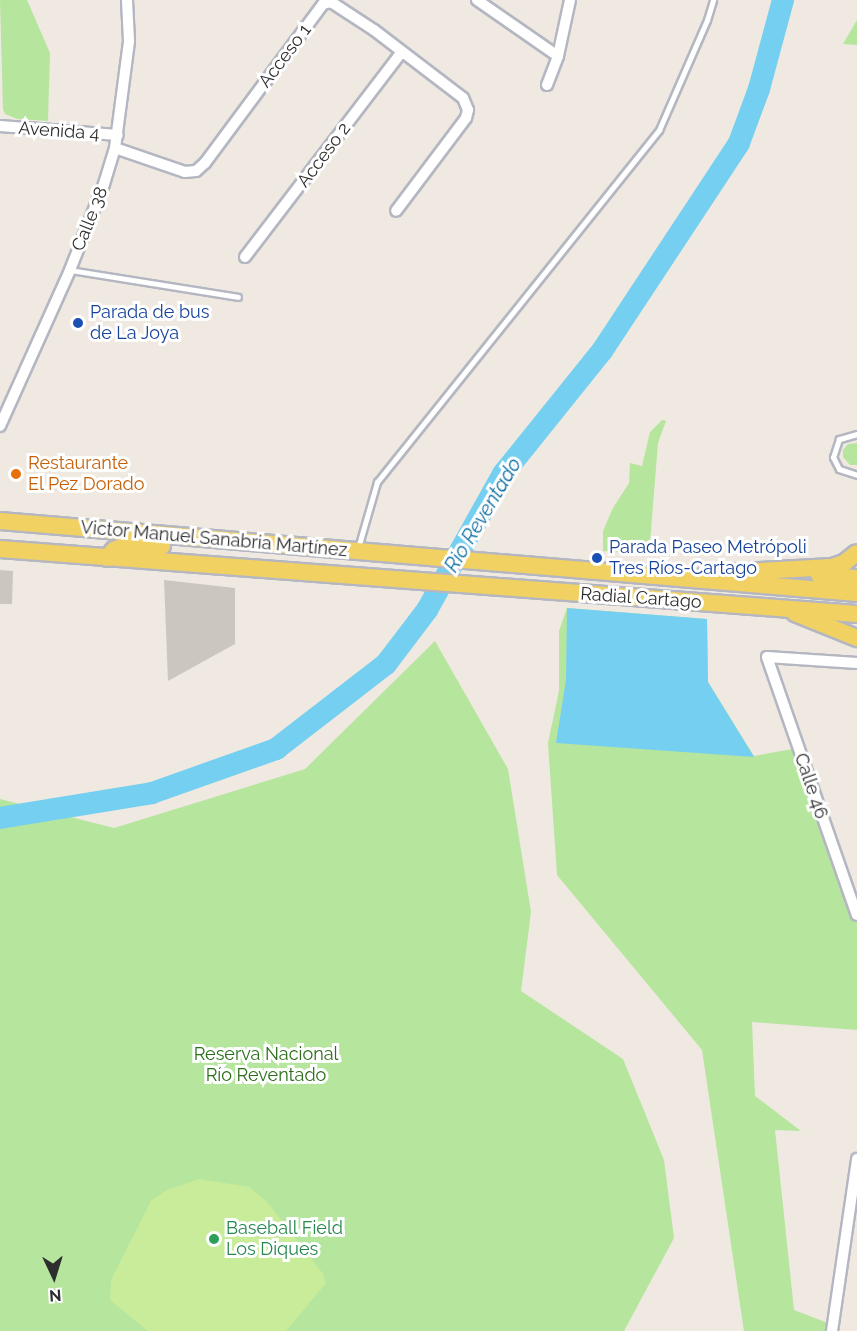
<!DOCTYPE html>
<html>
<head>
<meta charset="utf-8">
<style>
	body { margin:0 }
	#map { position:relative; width:857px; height:1331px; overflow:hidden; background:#efe9e1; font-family:Raleway,sans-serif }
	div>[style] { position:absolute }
	.green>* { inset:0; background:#b6e59e }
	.pitch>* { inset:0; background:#c9ec9a }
	.water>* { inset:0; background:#75cff0 }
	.river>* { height:22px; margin:-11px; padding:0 11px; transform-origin:11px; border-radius:11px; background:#75cff0 }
	.building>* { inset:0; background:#cbc7bf }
	.roads { filter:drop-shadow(2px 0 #b4b7c1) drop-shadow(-2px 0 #b4b7c1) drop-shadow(0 2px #b4b7c1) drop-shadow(0 -2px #b4b7c1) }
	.lane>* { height:5px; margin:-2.5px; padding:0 2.5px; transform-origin:2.5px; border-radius:2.5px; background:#fff }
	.street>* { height:10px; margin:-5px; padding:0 5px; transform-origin:5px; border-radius:5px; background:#fff }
	.primary>* { height:16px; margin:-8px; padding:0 8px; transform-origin:8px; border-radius:8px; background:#f2d163 }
	.dots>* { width:16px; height:16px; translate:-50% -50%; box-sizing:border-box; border:3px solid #fff; border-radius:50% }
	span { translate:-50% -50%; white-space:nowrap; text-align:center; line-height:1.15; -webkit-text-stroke:6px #fff; paint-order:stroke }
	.street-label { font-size:18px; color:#2e2e2e }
	.transit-label { font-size:18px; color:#164399 }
	.left { translate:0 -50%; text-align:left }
	.food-label { font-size:18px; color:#c56008 }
	.park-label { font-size:18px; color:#2c6e1b }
	.leisure-label { font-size:18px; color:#27864d }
	.water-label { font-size:20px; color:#0d6fa3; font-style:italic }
	.north { position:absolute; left:24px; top:1247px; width:60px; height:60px; -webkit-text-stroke:4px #fff; paint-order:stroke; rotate:176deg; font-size:16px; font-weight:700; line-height:24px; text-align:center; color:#2e2e2e }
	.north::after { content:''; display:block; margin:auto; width:21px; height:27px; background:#2e2e2e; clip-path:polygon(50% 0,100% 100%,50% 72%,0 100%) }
</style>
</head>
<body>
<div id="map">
	<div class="green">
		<div style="clip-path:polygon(0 0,27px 0,50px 53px,48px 121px,17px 119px,5px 114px,3px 109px)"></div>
		<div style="clip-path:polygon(857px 20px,857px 45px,843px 44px)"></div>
		<div style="clip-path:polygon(662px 420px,666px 421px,658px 443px,649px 555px,603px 551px,603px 531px,613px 508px,629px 483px,630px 463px,642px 466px,650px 432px)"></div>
		<div style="clip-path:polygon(857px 443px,857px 465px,850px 465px,843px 457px,843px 450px,848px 444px)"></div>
		<div style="clip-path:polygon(567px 608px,707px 619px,708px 682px,754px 756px,798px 748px,857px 915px,857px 1030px,752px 1022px,755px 1096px,801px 1131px,775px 1130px,794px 1310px,833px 1325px,832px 1331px,744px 1331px,702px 1050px,557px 875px,548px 743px,559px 691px,559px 631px)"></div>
		<div style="clip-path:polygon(435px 641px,508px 769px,531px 912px,521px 991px,623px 1059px,664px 1160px,674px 1238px,624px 1331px,0 1331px,0 799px,114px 828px,305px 769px)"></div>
	</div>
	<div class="pitch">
		<div style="clip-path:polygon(199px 1179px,249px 1187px,268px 1203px,323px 1274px,326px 1283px,286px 1331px,148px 1331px,110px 1300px,111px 1280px,151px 1201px,167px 1190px)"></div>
	</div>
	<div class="water">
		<div style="clip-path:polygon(567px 608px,707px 619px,708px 682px,754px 757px,556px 743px,566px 680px)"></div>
	</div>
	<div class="river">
		<div style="left:0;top:818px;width:154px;rotate:-9.3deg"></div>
		<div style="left:152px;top:793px;width:132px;rotate:-19.5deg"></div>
		<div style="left:276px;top:749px;width:139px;rotate:-37.7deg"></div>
		<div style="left:386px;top:664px;width:68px;rotate:-52.8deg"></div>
		<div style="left:427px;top:610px;width:156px;rotate:-60.8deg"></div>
		<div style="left:503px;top:474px;width:158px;rotate:-51.2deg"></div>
		<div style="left:602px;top:351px;width:249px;rotate:-56.6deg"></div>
		<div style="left:739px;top:143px;width:58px;rotate:-69.7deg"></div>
		<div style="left:759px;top:89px;width:92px;rotate:-74.9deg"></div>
	</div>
	<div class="building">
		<div style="clip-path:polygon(0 570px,13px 571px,12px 604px,0 604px)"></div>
		<div style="clip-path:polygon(164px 580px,235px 588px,235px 644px,168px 681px)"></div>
	</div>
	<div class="roads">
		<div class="lane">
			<div style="left:70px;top:270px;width:170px;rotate:9.1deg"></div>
			<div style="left:857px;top:434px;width:19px;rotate:164deg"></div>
			<div style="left:839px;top:439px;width:19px;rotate:108deg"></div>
			<div style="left:833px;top:457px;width:13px;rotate:63deg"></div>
			<div style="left:839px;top:469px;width:19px;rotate:18deg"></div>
			<div style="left:358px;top:548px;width:69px;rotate:-73.9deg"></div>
			<div style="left:377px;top:482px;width:451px;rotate:-51.3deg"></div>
			<div style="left:659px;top:130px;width:120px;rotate:-66.4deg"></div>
			<div style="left:707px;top:20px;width:21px;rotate:-73deg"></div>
		</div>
		<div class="street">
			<div style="left:477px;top:0;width:98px;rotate:34.7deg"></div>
			<div style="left:547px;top:85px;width:31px;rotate:-69deg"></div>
			<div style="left:558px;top:56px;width:57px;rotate:-77.9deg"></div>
			<div style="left:0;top:126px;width:118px;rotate:4.4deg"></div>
			<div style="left:115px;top:148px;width:74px;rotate:18.9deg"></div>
			<div style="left:185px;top:172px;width:11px;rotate:-5deg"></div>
			<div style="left:196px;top:171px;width:12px;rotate:-42deg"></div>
			<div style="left:205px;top:163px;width:198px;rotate:-53.4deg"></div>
			<div style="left:323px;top:4px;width:8px;rotate:-14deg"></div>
			<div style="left:331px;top:2px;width:51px;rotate:33.1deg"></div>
			<div style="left:374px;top:30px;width:112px;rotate:37.4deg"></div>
			<div style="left:463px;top:98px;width:13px;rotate:67deg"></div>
			<div style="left:468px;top:110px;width:8px;rotate:104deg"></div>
			<div style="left:466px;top:118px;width:116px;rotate:127deg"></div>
			<div style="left:245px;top:257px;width:258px;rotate:-52.6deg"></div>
			<div style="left:0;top:426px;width:171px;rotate:-65.8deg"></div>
			<div style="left:70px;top:270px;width:92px;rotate:-68.4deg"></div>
			<div style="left:104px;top:184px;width:38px;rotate:-73deg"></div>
			<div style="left:115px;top:148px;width:108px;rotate:-82.5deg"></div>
			<div style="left:129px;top:41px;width:41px;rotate:-92.8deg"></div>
			<div style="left:857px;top:663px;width:90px;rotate:-176.2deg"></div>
			<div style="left:767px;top:657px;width:273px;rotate:70.8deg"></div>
			<div style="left:832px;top:1331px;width:174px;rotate:-81.7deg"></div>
		</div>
		<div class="primary">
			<div style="left:0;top:521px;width:860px;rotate:4.8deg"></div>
			<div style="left:0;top:549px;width:859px;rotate:4.34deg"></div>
			<div style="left:107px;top:558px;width:11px;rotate:-49deg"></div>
			<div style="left:114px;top:550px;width:11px;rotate:-22deg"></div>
			<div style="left:124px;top:546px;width:38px"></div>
			<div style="left:706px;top:574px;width:126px;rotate:-3.2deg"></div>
			<div style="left:832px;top:567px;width:13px;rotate:-18deg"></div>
			<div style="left:844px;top:563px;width:16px;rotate:-38deg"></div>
			<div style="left:819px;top:575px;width:38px;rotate:5deg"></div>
			<div style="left:795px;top:613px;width:67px;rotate:22deg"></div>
		</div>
	</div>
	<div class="dots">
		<div style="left:78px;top:323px;background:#1a4fb4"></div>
		<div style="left:16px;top:474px;background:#e8710a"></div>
		<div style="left:597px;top:558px;background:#1a4fb4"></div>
		<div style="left:214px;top:1239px;background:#2e9e5b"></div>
	</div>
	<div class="street-label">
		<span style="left:285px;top:56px;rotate:-53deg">Acceso 1</span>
		<span style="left:59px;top:131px;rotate:4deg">Avenida 4</span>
		<span style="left:324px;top:155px;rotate:-53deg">Acceso 2</span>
		<span style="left:90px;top:219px;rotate:-68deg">Calle 38</span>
		<span style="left:214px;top:539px;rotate:5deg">Victor Manuel Sanabria Martínez</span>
		<span style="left:641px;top:598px;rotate:4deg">Radial Cartago</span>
		<span style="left:811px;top:786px;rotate:71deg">Calle 46</span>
	</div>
	<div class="transit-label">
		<span class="left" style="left:90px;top:323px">Parada de bus<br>de La Joya</span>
		<span class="left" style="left:609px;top:558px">Parada Paseo Metrópoli<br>Tres Ríos-Cartago</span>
	</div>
	<div class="food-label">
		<span class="left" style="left:28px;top:474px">Restaurante<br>El Pez Dorado</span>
	</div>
	<div class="park-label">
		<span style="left:266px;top:1065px">Reserva Nacional<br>Río Reventado</span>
	</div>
	<div class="leisure-label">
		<span class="left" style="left:226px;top:1239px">Baseball Field<br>Los Diques</span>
	</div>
	<div class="water-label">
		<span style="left:483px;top:515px;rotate:-59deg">Rio Reventado</span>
	</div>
	<div class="north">N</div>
</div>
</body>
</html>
